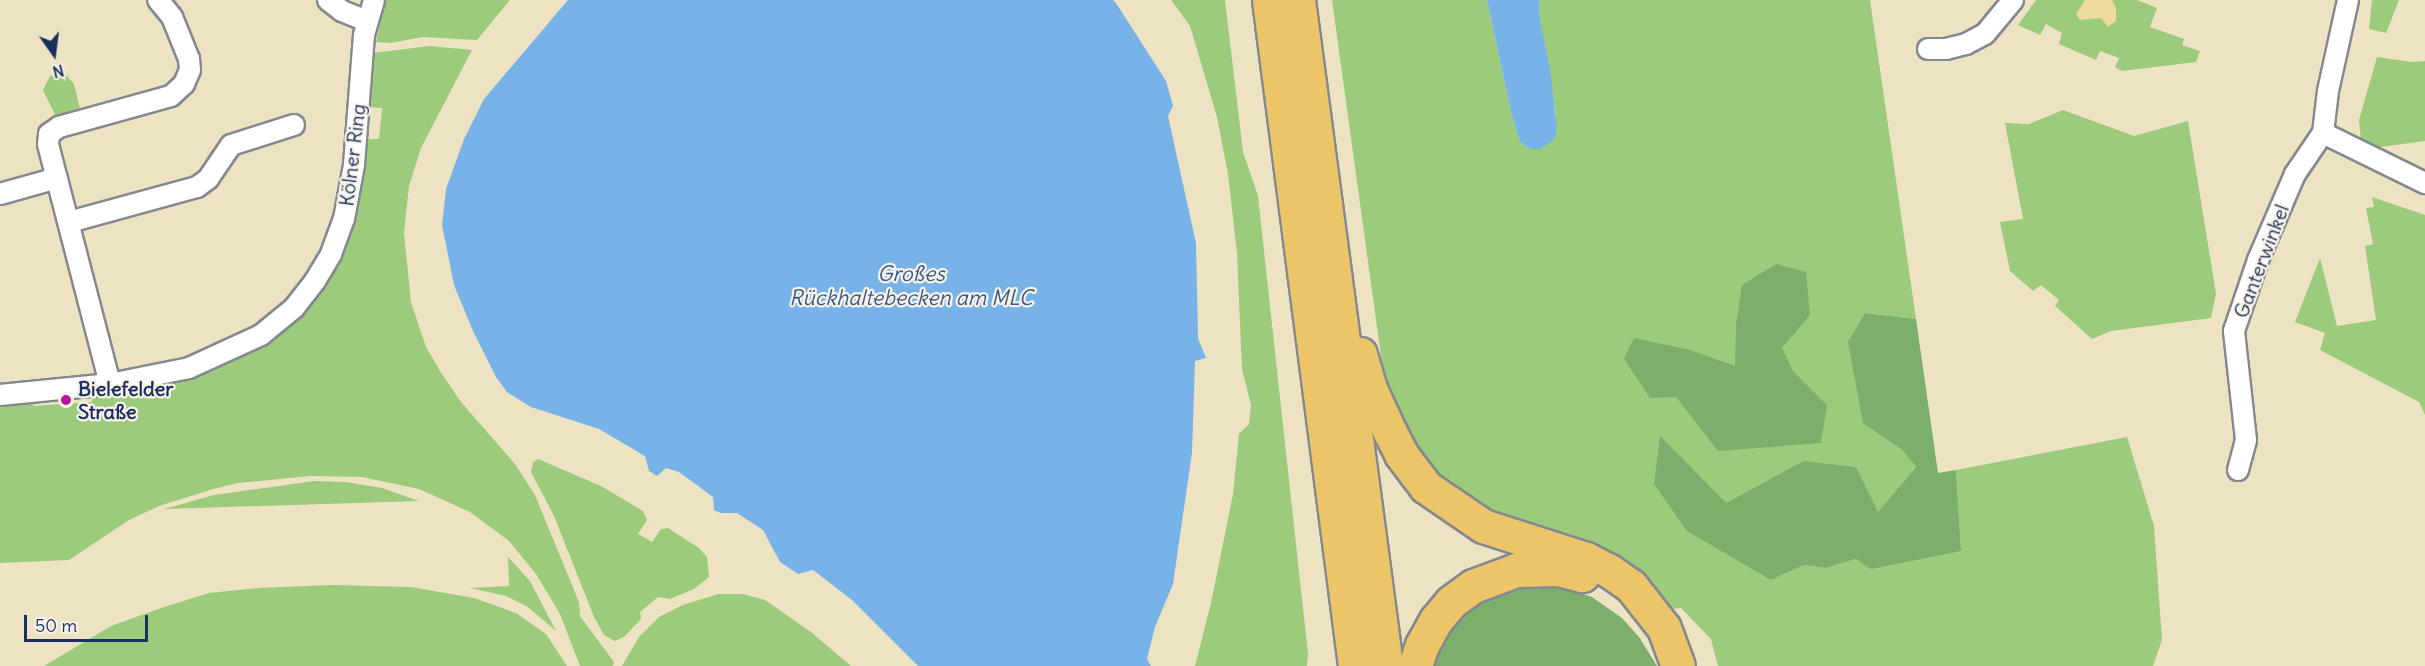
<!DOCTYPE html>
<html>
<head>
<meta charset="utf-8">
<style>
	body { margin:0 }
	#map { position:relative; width:2425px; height:666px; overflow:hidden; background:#ede3c3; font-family:Delius,sans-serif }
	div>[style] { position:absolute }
	.green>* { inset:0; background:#9bcb7b }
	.forest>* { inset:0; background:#7caf6b }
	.sand>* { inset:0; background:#eeda9e }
	.water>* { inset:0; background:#77b3e9 }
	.roads { filter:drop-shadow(2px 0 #848990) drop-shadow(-2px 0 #848990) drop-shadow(0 2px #848990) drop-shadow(0 -2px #848990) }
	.minor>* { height:20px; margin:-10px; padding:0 10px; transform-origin:10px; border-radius:10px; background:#fff }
	.motorway>* { height:33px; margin:-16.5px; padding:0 16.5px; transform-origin:16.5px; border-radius:16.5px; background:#edc569 }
	.dots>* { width:16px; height:16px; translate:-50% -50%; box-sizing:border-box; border:3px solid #f7f3e8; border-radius:50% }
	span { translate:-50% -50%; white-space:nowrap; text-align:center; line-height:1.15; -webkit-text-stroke:4.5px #f7f3e8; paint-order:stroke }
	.street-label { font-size:20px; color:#1b2f5e }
	.poi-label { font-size:20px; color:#1b2f5e; font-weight:700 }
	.left { translate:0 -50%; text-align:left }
	.water-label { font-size:21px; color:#375788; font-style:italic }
	.north { position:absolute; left:24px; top:24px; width:60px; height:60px; -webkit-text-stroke:4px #f7f3e8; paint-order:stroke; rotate:166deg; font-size:16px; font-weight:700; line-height:24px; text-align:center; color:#1b2f5e }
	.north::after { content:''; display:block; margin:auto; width:21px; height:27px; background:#1b2f5e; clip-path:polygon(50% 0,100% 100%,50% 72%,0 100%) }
	.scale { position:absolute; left:24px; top:615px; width:124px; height:27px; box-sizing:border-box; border:3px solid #1b2f5e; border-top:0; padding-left:8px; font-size:18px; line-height:21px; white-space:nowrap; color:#1b2f5e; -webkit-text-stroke:4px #f7f3e8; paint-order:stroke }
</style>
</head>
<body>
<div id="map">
	<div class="green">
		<div style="clip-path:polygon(386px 0,510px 0,477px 40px,423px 37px,390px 43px,376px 42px)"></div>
		<div style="clip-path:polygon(1171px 0,1225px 0,1243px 152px,1258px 196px,1308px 654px,1307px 666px,1195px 666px,1211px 603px,1233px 494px,1239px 434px,1249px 424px,1251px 405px,1242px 369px,1237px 253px,1228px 174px,1217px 117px,1190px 26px)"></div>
		<div style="clip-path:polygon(1332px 0,1487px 0,1512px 116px,1520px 142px,1530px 149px,1541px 149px,1556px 114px,1540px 21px,1539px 0,1870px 0,1916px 319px,1865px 313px,1863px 422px,1902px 450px,1916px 467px,1878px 513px,1803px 461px,1726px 503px,1771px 580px,1804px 565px,1826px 568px,1856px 559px,1961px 551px,1956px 470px,2127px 437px,2154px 526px,2162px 640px,2153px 666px,1718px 666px,1711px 639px,1681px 608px,1672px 609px,1656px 588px,1640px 574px,1490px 512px,1436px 475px,1414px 446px,1385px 385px)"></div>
		<div style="clip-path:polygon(2036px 0,2137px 0,2157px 8px,2150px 27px,2184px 39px,2182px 45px,2200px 51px,2196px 62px,2122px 71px,2115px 67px,2119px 58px,2100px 51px,2096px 60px,2059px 44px,2062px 33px,2046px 24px,2040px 35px,2018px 25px)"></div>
		<div style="clip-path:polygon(2372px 0,2399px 0,2386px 33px,2369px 29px)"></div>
		<div style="clip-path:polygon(429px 46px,472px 50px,421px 148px,409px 186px,404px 233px,411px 302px,426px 347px,440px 371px,461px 402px,515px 464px,535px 495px,579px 602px,580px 616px,614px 662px,613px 666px,580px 666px,560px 614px,536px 574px,509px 541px,470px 512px,419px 489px,362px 477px,310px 476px,238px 483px,213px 489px,159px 506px,129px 520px,69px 560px,0 563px,0 405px,33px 403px,34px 406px,92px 402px,93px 396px,174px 382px,212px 369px,260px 346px,294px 319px,322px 288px,343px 252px,355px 217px,364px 174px,366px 139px,379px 139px,382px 108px,368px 107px,373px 53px)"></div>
		<div style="clip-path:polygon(2377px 57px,2412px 62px,2425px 61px,2425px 141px,2373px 148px,2361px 142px,2359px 120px)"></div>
		<div style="clip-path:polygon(61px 74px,67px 76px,74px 84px,81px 113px,57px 119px,43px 90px,50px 76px)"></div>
		<div style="clip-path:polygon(2063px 110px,2134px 136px,2188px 121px,2216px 294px,2211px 318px,2111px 331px,2092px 339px,2055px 306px,2059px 300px,2041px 285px,2033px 291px,2010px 271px,2000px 222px,2023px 219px,2005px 123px,2029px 124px)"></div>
		<div style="clip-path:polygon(2372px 197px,2425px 215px,2425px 415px,2419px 402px,2320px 350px,2325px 333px,2295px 322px,2320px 258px,2337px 326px,2376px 320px,2365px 246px,2373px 244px,2366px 208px,2374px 207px)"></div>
		<div style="clip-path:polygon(538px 459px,601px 486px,643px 511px,647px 520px,638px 534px,652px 542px,661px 529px,668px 528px,699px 548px,707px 557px,709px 577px,694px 589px,670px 599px,658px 597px,640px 612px,641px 619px,625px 636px,615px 641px,604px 635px,594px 617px,554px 516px,531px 472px,533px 462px)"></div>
		<div style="clip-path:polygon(314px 481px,346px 482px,382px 488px,419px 501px,164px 509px,214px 495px)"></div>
		<div style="clip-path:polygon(508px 557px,530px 581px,556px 631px,528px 607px,506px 596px,470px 588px,509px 586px)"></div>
		<div style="clip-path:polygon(332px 585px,411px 587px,474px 598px,516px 613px,546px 634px,567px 666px,44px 666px,111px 626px,161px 608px,209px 593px,258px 588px)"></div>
		<div style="clip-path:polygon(718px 594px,743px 594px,765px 600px,811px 632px,851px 666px,622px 666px,639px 637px,659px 617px,683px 605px)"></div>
	</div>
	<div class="forest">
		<div style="clip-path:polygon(1776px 264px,1806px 272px,1810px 315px,1782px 348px,1793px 371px,1827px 405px,1821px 443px,1718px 451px,1676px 397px,1650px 398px,1624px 359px,1634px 338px,1690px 350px,1735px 366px,1736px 325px,1742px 285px)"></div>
		<div style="clip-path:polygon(1865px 313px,1916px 319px,1938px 473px,1956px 470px,1961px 551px,1871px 569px,1856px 559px,1826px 568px,1804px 565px,1771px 580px,1687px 531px,1654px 484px,1660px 436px,1726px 503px,1803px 461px,1856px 467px,1878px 512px,1916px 467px,1902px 450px,1863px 423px,1848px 342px)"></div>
		<div style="clip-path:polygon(1557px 585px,1592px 597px,1622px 618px,1639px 637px,1657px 666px,1433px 666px,1439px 645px,1449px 629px,1481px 600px,1519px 586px)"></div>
	</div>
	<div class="sand">
		<div style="clip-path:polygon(2085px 0,2112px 0,2116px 8px,2116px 21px,2108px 27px,2101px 18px,2080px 20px,2076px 14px)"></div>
	</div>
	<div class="water">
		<div style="clip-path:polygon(568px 0,1113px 0,1116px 3px,1166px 81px,1173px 106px,1168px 116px,1196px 243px,1198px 338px,1206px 358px,1195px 361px,1192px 453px,1173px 584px,1155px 627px,1147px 659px,1151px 666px,918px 666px,852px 600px,813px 570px,798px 574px,780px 562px,763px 530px,737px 513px,721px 513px,714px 510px,713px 497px,679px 472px,666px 468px,657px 476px,649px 471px,645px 456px,599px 429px,531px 407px,507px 392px,496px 377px,473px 331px,454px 285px,442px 225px,446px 189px,464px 139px,484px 99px)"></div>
		<div style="clip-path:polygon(1487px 0,1539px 0,1540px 21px,1550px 69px,1557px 127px,1555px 138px,1541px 149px,1530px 149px,1520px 142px,1512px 116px)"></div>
	</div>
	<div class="roads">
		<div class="minor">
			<div style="left:328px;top:0;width:18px;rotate:38deg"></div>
			<div style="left:342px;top:11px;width:27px;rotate:22deg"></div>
			<div style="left:2348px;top:0;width:93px;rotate:102.4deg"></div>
			<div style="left:2328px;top:91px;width:42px;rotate:96.8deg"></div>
			<div style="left:2323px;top:133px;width:114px;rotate:26.1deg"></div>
			<div style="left:1928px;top:49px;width:18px"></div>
			<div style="left:1946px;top:49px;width:21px;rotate:-14deg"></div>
			<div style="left:1966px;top:44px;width:21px;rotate:-28deg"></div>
			<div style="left:1985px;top:34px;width:44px;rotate:-50.5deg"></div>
			<div style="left:0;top:194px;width:59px;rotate:-15.7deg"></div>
			<div style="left:69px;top:222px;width:133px;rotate:-15.3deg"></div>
			<div style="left:197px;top:187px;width:14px;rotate:-36deg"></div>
			<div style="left:208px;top:179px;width:41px;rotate:-55.9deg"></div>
			<div style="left:231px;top:145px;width:66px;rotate:-17.6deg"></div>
			<div style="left:110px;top:384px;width:248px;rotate:-104.5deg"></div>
			<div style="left:48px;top:144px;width:10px;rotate:-84deg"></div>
			<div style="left:49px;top:134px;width:12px;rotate:-35deg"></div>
			<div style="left:59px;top:127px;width:116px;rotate:-15.5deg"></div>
			<div style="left:171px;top:96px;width:18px;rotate:-43deg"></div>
			<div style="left:184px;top:84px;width:15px;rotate:-67deg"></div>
			<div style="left:190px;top:70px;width:11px;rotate:-95deg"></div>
			<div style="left:189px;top:59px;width:45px;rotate:-112deg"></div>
			<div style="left:172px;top:17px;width:22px;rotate:-129deg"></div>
			<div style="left:0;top:395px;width:111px;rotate:-5.7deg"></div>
			<div style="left:110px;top:384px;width:81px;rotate:-11.4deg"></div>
			<div style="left:189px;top:368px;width:79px;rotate:-24.6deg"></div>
			<div style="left:261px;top:335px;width:43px;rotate:-39.3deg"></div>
			<div style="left:294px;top:308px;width:34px;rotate:-52deg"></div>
			<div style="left:315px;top:281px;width:31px;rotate:-59deg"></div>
			<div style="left:331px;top:254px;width:37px;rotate:-70deg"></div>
			<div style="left:344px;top:219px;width:55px;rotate:-79.5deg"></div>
			<div style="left:354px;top:165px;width:130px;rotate:-85.6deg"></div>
			<div style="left:364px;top:35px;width:36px;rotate:-74deg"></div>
			<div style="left:2238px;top:470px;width:31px;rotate:-75deg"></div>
			<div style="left:2246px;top:440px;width:110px;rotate:-96.3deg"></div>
			<div style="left:2234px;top:331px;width:75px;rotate:-71.3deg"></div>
			<div style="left:2258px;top:260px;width:94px;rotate:-66.7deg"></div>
			<div style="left:2295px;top:174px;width:50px;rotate:-55.7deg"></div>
		</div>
		<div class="motorway">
			<div style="left:1269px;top:0;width:672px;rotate:82.64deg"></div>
			<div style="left:1298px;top:0;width:672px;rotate:82.47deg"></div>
			<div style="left:1360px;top:354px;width:36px;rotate:74deg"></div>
			<div style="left:1370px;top:389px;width:47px;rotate:65.1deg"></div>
			<div style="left:1390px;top:432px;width:25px;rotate:63deg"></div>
			<div style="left:1401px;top:454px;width:41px;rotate:52.9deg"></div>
			<div style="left:1426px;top:487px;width:69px;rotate:34.4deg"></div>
			<div style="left:1483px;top:526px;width:108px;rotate:17.8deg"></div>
			<div style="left:1586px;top:559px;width:25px;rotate:27deg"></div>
			<div style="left:1608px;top:570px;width:28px;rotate:35deg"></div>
			<div style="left:1631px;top:586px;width:53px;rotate:51.8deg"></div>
			<div style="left:1664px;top:628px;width:40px;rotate:69.8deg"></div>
			<div style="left:1415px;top:666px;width:22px;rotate:-72deg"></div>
			<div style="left:1422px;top:645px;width:29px;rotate:-61deg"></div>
			<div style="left:1436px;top:620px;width:23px;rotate:-50deg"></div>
			<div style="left:1451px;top:602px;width:27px;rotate:-36deg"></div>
			<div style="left:1473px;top:586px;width:46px;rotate:-20.4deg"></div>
			<div style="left:1516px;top:570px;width:43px;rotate:-1.3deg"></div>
			<div style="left:1559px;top:569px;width:24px;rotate:15deg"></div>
		</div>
	</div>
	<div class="dots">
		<div style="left:66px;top:400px;background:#b5179e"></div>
	</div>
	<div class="street-label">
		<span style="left:352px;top:155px;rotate:-83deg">Kölner Ring</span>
		<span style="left:2261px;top:261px;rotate:-69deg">Ganterwinkel</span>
	</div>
	<div class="poi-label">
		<span class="left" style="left:78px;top:400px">Bielefelder<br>Straße</span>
	</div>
	<div class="water-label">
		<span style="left:911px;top:286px">Großes<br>Rückhaltebecken am MLC</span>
	</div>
	<div class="north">N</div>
	<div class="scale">50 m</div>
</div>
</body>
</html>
